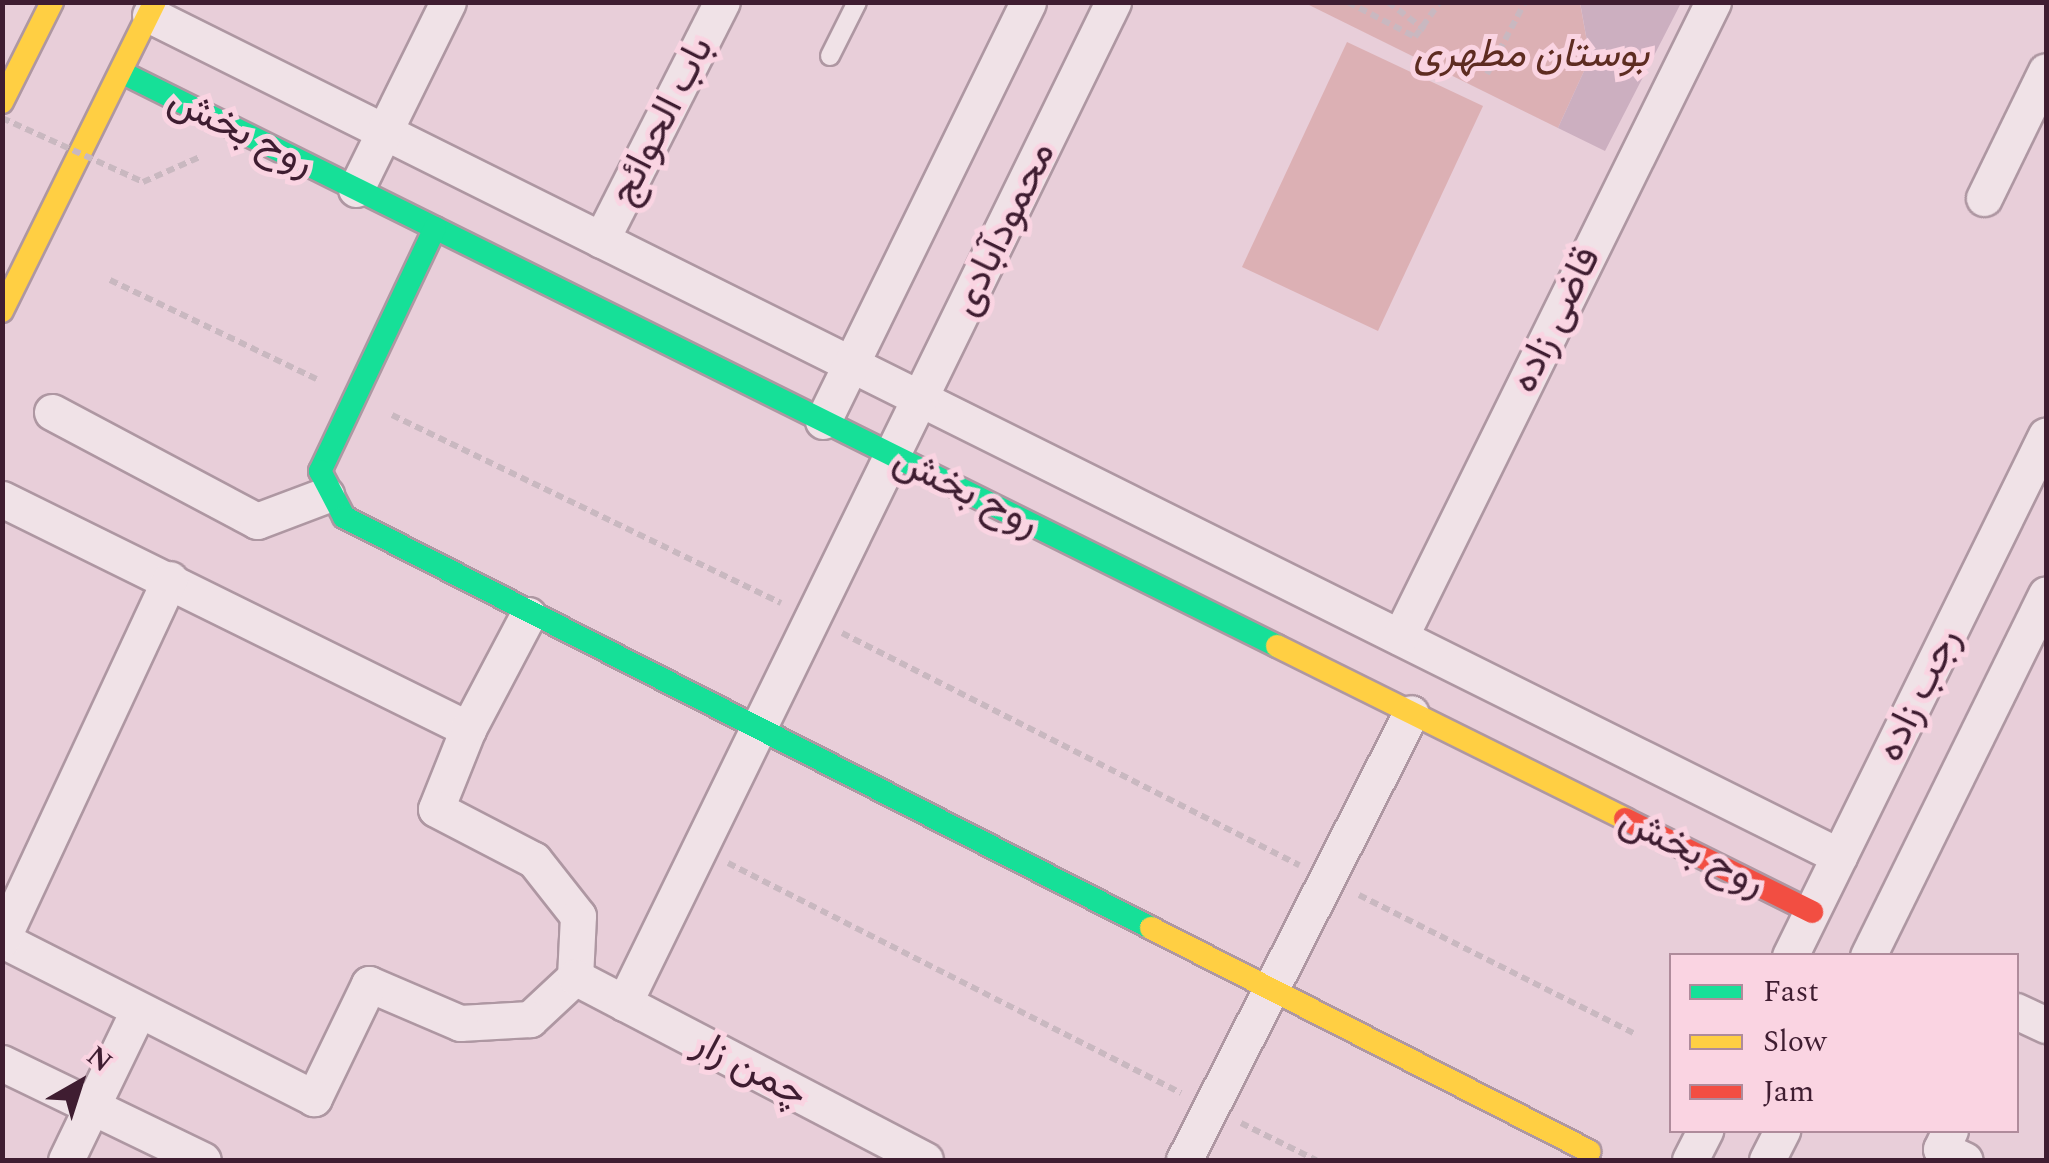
<!DOCTYPE html>
<html>
<head>
<meta charset="utf-8">
<style>
	body { margin:0 }
	#map { position:relative; width:2049px; height:1163px; overflow:hidden; background:#e8ced9; font-family:Spectral,Vazirmatn,serif }
	div>[style] { position:absolute }
	.green>* { inset:0; background:#dcb0b4 }
	.building>* { inset:0; background:#ccafc0 }
	.path>* { height:6px; margin-top:-3px; transform-origin:0; background:repeating-linear-gradient(90deg,#c9b8c0 0 8px,transparent 0 13px) }
	.roads { filter:drop-shadow(2px 0 #ae97a2) drop-shadow(-2px 0 #ae97a2) drop-shadow(0 2px #ae97a2) drop-shadow(0 -2px #ae97a2) }
	.lane>* { height:18px; margin:-9px; padding:0 9px; transform-origin:9px; border-radius:9px; background:#f0e2e7 }
	.street>* { height:35px; margin:-17.5px; padding:0 17.5px; transform-origin:17.5px; border-radius:17.5px; background:#f0e2e7 }
	.fast>* { height:22px; margin:-11px; padding:0 11px; transform-origin:11px; border-radius:11px; background:#16e098 }
	.slow>* { height:22px; margin:-11px; padding:0 11px; transform-origin:11px; border-radius:11px; background:#ffcf43 }
	.jam>* { height:22px; margin:-11px; padding:0 11px; transform-origin:11px; border-radius:11px; background:#f24e42 }
	.path-bridge>* { height:6px; margin-top:-3px; transform-origin:0; background:repeating-linear-gradient(90deg,#c9b8c0 0 8px,transparent 0 13px) }
	span { translate:-50% -50%; white-space:nowrap; text-align:center; line-height:1.15; -webkit-text-stroke:10px #fad4e2; paint-order:stroke }
	.park-label { font-size:40px; color:#5e2c21; font-style:italic }
	.street-label { font-size:40px; color:#3f1d31 }
	.frame { position:absolute; inset:0; border:5px solid #3f1d31; pointer-events:none }
	.legend { position:absolute; left:1669px; top:953px; width:350px; height:180px; box-sizing:border-box; background:#fad4e2; border:2px solid #af8b9b; margin:0; padding:12px 18px; list-style:none; font-size:30px; color:#3f1d31 }
	.legend li { display:flex; align-items:center; gap:20px; height:50px }
	.legend b { width:50px; border:2px solid #af8b9b }
	.north { position:absolute; left:30px; top:1033px; width:100px; height:100px; -webkit-text-stroke:8px #fad4e2; paint-order:stroke; rotate:39deg; font-size:28px; font-weight:700; line-height:40px; text-align:center; color:#3f1d31 }
	.north::after { content:''; display:block; margin:auto; width:35px; height:45px; background:#3f1d31; clip-path:polygon(50% 0,100% 100%,50% 72%,0 100%) }
</style>
</head>
<body>
<div id="map">
	<div class="green">
		<div style="clip-path:polygon(1305px 3px,1580px 3px,1590px 58px,1558px 128px)"></div>
		<div style="clip-path:polygon(1347px 42px,1483px 106px,1378px 331px,1242px 267px)"></div>
	</div>
	<div class="building">
		<div style="clip-path:polygon(1580px 2px,1680px 5px,1605px 151px,1558px 128px,1590px 58px)"></div>
	</div>
	<div class="path">
		<div style="left:1348px;top:2px;width:76px;rotate:27.6deg"></div>
		<div style="left:1415px;top:37px;width:43px;rotate:-54.5deg"></div>
		<div style="left:1388px;top:2px;width:46px;rotate:37.1deg"></div>
		<div style="left:1487px;top:74px;width:81px;rotate:-62.2deg"></div>
		<div style="left:143px;top:182px;width:62px;rotate:-23.7deg"></div>
		<div style="left:110px;top:280px;width:229px;rotate:25.6deg"></div>
		<div style="left:392px;top:415px;width:432px;rotate:25.8deg"></div>
		<div style="left:842px;top:633px;width:513px;rotate:26.92deg"></div>
		<div style="left:728px;top:863px;width:508px;rotate:26.92deg"></div>
		<div style="left:1359px;top:895px;width:309px;rotate:26.7deg"></div>
		<div style="left:1241px;top:1123px;width:84px;rotate:26.3deg"></div>
	</div>
	<div class="roads">
		<div class="lane">
			<div style="left:830px;top:56px;width:60px;rotate:-63.4deg"></div>
		</div>
		<div class="street">
			<div style="left:150px;top:15px;width:1887px;rotate:26.47deg"></div>
			<div style="left:356px;top:189px;width:208px;rotate:-63.8deg"></div>
			<div style="left:1984px;top:198px;width:141px;rotate:-64deg"></div>
			<div style="left:601px;top:240px;width:267px;rotate:-63.1deg"></div>
			<div style="left:52px;top:412px;width:232px;rotate:28deg"></div>
			<div style="left:257px;top:521px;width:74px;rotate:-20.6deg"></div>
			<div style="left:823px;top:421px;width:466px;rotate:-63.9deg"></div>
			<div style="left:2px;top:499px;width:520px;rotate:26.27deg"></div>
			<div style="left:468px;top:729px;width:86px;rotate:111.8deg"></div>
			<div style="left:436px;top:809px;width:110px;rotate:27.5deg"></div>
			<div style="left:534px;top:860px;width:71px;rotate:51.8deg"></div>
			<div style="left:578px;top:916px;width:61px;rotate:92.8deg"></div>
			<div style="left:575px;top:977px;width:62px;rotate:137deg"></div>
			<div style="left:530px;top:1019px;width:70px;rotate:176.7deg"></div>
			<div style="left:460px;top:1023px;width:99px;rotate:-156.8deg"></div>
			<div style="left:369px;top:984px;width:127px;rotate:115.8deg"></div>
			<div style="left:314px;top:1098px;width:350px;rotate:-153.1deg"></div>
			<div style="left:1400px;top:637px;width:708px;rotate:-63.76deg"></div>
			<div style="left:468px;top:729px;width:129px;rotate:-62.2deg"></div>
			<div style="left:2px;top:939px;width:397px;rotate:-65deg"></div>
			<div style="left:1790px;top:956px;width:580px;rotate:-63.83deg"></div>
			<div style="left:1868px;top:956px;width:403px;rotate:-63.8deg"></div>
			<div style="left:575px;top:977px;width:395px;rotate:27.6deg"></div>
			<div style="left:624px;top:1003px;width:1114px;rotate:-63.96deg"></div>
			<div style="left:2016px;top:1011px;width:33px;rotate:25deg"></div>
			<div style="left:2px;top:1063px;width:223px;rotate:25.8deg"></div>
			<div style="left:1950px;top:1130px;width:21px;rotate:115deg"></div>
			<div style="left:1941px;top:1149px;width:26px;rotate:25deg"></div>
			<div style="left:66px;top:1160px;width:165px;rotate:-64.2deg"></div>
			<div style="left:1184px;top:1160px;width:501px;rotate:-63.08deg"></div>
			<div style="left:1690px;top:1160px;width:34px;rotate:-63deg"></div>
			<div style="left:1767px;top:1160px;width:34px;rotate:-63deg"></div>
		</div>
		<div class="fast">
			<div style="left:121px;top:72px;width:1291px;rotate:26.41deg"></div>
			<div style="left:435px;top:228px;width:269px;rotate:115.3deg"></div>
			<div style="left:320px;top:471px;width:52px;rotate:62.4deg"></div>
			<div style="left:344px;top:517px;width:906px;rotate:26.99deg"></div>
		</div>
		<div class="slow">
			<div style="left:2px;top:102px;width:112px;rotate:-63.4deg"></div>
			<div style="left:2px;top:311px;width:345px;rotate:-63.7deg"></div>
			<div style="left:1277px;top:646px;width:389px;rotate:26.4deg"></div>
			<div style="left:1151px;top:928px;width:492px;rotate:27deg"></div>
		</div>
		<div class="jam">
			<div style="left:1625px;top:819px;width:209px;rotate:26.4deg"></div>
		</div>
	</div>
	<div class="path-bridge">
		<div style="left:2px;top:118px;width:155px;rotate:24.4deg"></div>
	</div>
	<div class="park-label">
		<span style="left:1531px;top:55px">بوستان مطهری</span>
	</div>
	<div class="street-label">
		<span style="left:662px;top:121px;rotate:-63deg">باب الحوائج</span>
		<span style="left:241px;top:132px;rotate:26deg">روح بخش</span>
		<span style="left:1004px;top:229px;rotate:-64deg">محمودآبادی</span>
		<span style="left:1556px;top:320px;rotate:-64deg">قاضی زاده</span>
		<span style="left:966px;top:492px;rotate:26deg">روح بخش</span>
		<span style="left:1919px;top:695px;rotate:-64deg">رجب زاده</span>
		<span style="left:1692px;top:852px;rotate:26deg">روح بخش</span>
		<span style="left:750px;top:1069px;rotate:28deg">چمن زار</span>
	</div>
	<div class="frame"></div>
	<ul class="legend">
	<li><b style="height:12px;background:#16e098"></b>Fast</li>
	<li><b style="height:12px;background:#ffcf43"></b>Slow</li>
	<li><b style="height:12px;background:#f24e42"></b>Jam</li>
	</ul>
	<div class="north">N</div>
</div>
</body>
</html>
